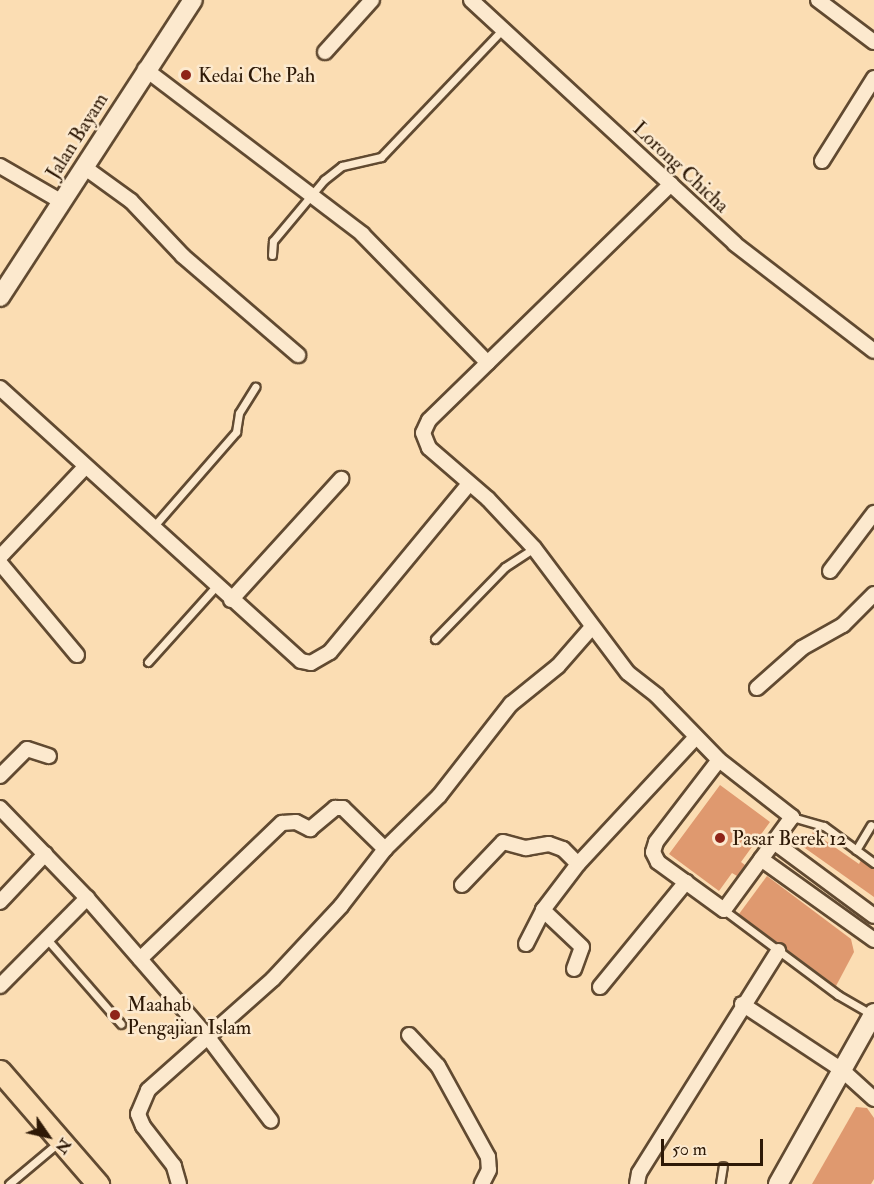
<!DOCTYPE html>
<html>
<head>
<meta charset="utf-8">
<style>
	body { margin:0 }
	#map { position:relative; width:874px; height:1184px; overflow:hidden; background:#fbddb3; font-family:"IM FELL Double Pica",serif }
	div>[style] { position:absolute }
	.building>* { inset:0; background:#df996f }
	.roads { filter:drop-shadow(2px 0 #614a31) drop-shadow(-2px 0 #614a31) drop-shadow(0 2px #614a31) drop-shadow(0 -2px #614a31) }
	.lane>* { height:7px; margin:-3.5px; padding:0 3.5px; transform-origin:3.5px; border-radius:3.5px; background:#fce9ce }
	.street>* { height:14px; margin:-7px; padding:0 7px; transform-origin:7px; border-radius:7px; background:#fce9ce }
	.secondary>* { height:18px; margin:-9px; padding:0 9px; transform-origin:9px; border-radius:9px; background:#fce9ce }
	.primary>* { height:21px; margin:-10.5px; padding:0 10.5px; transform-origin:10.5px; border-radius:10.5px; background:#fbddb3 }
	.dots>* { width:16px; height:16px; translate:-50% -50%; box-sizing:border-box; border:3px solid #fce9ce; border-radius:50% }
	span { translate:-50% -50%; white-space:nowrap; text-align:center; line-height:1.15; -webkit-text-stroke:5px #fce9ce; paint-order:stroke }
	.poi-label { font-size:20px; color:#2e1906 }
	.left { translate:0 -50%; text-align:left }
	.street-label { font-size:20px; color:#2e1906 }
	.north { position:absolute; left:18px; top:1106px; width:60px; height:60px; -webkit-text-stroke:4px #fce9ce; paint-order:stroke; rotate:124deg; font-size:16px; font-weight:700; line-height:24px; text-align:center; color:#2e1906 }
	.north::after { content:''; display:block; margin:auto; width:21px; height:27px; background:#2e1906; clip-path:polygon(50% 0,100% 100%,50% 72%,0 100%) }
	.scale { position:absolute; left:661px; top:1139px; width:102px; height:27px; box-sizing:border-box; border:3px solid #2e1906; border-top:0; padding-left:8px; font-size:18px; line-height:21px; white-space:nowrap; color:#2e1906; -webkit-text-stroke:4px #fce9ce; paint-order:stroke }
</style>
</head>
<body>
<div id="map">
	<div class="building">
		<div style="clip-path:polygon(720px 785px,770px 822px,741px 862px,745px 865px,737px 876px,732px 873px,719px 891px,669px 854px)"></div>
		<div style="clip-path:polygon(813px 832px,859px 864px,861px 860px,874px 869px,874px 897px,802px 846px)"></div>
		<div style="clip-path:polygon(767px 876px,851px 939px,854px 952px,836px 986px,739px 914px)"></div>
		<div style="clip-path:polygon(856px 1107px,867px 1108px,874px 1118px,874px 1179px,871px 1184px,812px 1184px)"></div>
	</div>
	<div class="roads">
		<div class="lane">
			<div style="left:272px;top:255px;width:14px;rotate:-86deg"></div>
			<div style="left:273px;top:241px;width:80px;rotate:-50.1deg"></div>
			<div style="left:324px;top:180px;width:23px;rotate:-38deg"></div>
			<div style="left:342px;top:166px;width:40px;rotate:-13deg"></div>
			<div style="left:381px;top:157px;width:177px;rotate:-46.4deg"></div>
			<div style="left:154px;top:526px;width:125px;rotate:-48.9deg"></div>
			<div style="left:236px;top:432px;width:19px;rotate:-81deg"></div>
			<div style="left:239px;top:413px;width:31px;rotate:-58deg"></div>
			<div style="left:435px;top:639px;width:100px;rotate:-45.8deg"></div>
			<div style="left:505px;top:567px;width:35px;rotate:-33deg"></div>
			<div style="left:148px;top:662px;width:103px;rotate:-48.1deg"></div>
			<div style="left:792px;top:817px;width:33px;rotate:16deg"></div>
			<div style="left:824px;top:826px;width:62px;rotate:36.5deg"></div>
			<div style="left:856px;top:850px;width:29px;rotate:-59deg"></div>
			<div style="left:724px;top:910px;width:142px;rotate:36.7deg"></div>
			<div style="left:838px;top:995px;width:38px;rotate:30deg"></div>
			<div style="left:46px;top:938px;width:114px;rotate:48.9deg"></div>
			<div style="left:9px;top:1184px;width:65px;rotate:-40deg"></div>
			<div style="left:720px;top:1184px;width:18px;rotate:-81deg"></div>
		</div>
		<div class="street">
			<div style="left:471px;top:0;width:359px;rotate:42.7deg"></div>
			<div style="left:735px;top:244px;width:175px;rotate:37.6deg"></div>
			<div style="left:818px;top:0;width:70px;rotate:36.9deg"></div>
			<div style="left:325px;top:52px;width:70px;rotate:-47.9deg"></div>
			<div style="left:145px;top:69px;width:273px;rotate:37.2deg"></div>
			<div style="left:362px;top:234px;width:180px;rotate:45.7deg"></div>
			<div style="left:822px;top:161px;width:98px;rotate:-57.9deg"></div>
			<div style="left:0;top:166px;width:72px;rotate:30.1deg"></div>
			<div style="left:84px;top:167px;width:58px;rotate:35.9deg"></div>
			<div style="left:131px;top:201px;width:76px;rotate:46.6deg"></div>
			<div style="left:183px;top:256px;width:152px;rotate:40.7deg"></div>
			<div style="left:671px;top:184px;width:338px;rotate:135.7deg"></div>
			<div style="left:429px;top:420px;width:14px;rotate:115deg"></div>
			<div style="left:423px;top:433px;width:16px;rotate:68deg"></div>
			<div style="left:429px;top:448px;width:78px;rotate:40.8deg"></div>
			<div style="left:488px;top:499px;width:67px;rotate:46.8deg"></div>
			<div style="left:534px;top:548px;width:156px;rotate:53.1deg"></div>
			<div style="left:628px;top:673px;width:37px;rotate:38deg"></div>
			<div style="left:657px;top:696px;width:89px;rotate:45.9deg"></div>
			<div style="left:719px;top:760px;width:93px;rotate:38deg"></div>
			<div style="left:792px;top:817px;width:115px;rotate:126.2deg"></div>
			<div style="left:724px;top:910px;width:82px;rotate:-144deg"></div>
			<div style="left:658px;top:862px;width:11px;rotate:-117deg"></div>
			<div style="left:653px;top:852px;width:10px;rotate:-73deg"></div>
			<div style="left:656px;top:842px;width:103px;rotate:-52.5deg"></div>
			<div style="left:0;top:388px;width:406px;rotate:42.2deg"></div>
			<div style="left:301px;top:661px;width:10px;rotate:11deg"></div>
			<div style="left:311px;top:663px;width:22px;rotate:-30deg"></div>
			<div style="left:330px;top:652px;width:217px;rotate:-50.4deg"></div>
			<div style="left:0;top:557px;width:124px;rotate:-46.6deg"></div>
			<div style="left:0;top:563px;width:120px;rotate:50.1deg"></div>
			<div style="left:830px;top:571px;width:73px;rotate:-52.8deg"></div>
			<div style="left:231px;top:600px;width:164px;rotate:-47.7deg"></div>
			<div style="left:757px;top:688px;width:60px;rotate:-41.6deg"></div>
			<div style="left:802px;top:648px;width:47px;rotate:-29.3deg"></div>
			<div style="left:843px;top:625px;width:44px;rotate:-45deg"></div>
			<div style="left:0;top:776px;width:38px;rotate:-45deg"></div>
			<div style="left:27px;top:749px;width:23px;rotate:18deg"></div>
			<div style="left:0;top:808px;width:125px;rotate:46deg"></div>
			<div style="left:87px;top:898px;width:183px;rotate:49deg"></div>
			<div style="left:207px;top:1036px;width:106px;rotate:53deg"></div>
			<div style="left:774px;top:842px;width:124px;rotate:36.5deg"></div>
			<div style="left:761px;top:859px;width:139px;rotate:35.6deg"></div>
			<div style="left:462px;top:885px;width:59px;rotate:-46.4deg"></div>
			<div style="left:503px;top:842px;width:24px;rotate:15deg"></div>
			<div style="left:526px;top:848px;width:23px;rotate:-10deg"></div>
			<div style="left:549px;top:844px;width:15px;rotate:20deg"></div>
			<div style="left:563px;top:849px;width:21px;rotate:45deg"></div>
			<div style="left:0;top:902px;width:66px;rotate:-46.8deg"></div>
			<div style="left:526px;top:944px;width:38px;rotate:-63deg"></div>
			<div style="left:140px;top:959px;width:197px;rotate:-43.8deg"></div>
			<div style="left:282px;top:823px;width:14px;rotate:-4deg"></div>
			<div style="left:296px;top:822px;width:16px;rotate:27deg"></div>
			<div style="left:310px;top:829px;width:33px;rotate:-40deg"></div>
			<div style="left:335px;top:808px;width:8px"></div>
			<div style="left:343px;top:808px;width:59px;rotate:44.3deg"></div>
			<div style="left:574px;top:969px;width:23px;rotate:-70deg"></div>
			<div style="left:582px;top:947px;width:54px;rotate:-136.5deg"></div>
			<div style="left:543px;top:910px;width:58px;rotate:-52.7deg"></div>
			<div style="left:578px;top:864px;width:171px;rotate:-47.1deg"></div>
			<div style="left:0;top:986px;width:124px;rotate:-45.3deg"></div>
			<div style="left:600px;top:987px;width:136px;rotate:-50.7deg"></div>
			<div style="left:742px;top:1004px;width:120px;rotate:33.4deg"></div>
			<div style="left:842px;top:1070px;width:43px;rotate:42.2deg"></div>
			<div style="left:409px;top:1035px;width:42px;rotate:46.9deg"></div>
			<div style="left:438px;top:1066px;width:104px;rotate:61.2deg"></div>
			<div style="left:488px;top:1157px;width:13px;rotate:86deg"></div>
			<div style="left:489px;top:1170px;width:16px;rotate:117deg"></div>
			<div style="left:179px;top:1184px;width:19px;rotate:-106deg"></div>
			<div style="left:174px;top:1166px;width:51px;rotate:-127.8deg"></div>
			<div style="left:143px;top:1126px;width:13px;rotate:-113deg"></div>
			<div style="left:138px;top:1114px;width:26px;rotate:-67deg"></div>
			<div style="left:148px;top:1090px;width:167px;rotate:-41.6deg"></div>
			<div style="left:273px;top:979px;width:100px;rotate:-47deg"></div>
			<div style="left:341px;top:906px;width:72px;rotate:-52.3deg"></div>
			<div style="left:385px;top:849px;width:76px;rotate:-44.5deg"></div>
			<div style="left:439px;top:796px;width:117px;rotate:-52deg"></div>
			<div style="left:511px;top:704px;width:60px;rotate:-39deg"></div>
			<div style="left:558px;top:666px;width:52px;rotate:-48.9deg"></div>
			<div style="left:637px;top:1184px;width:11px;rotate:-80deg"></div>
			<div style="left:639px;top:1173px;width:262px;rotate:-57.9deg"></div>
		</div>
		<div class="secondary">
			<div style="left:0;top:297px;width:354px;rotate:-57deg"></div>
			<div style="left:778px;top:1184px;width:196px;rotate:-60.7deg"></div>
		</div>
		<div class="primary">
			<div style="left:0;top:1071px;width:150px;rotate:49.1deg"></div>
		</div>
	</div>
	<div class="dots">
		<div style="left:186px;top:75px;background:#8f2418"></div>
		<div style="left:720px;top:838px;background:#8f2418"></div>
		<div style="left:115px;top:1015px;background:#8f2418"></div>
	</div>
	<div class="poi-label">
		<span class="left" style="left:198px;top:75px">Kedai Che Pah</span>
		<span class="left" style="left:732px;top:838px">Pasar Berek 12</span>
		<span class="left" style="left:127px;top:1016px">Maahab<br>Pengajian Islam</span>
	</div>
	<div class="street-label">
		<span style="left:77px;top:136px;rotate:-58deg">Jalan Bayam</span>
		<span style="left:681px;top:167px;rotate:43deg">Lorong Chicha</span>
	</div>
	<div class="north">N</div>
	<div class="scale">50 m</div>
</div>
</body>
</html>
